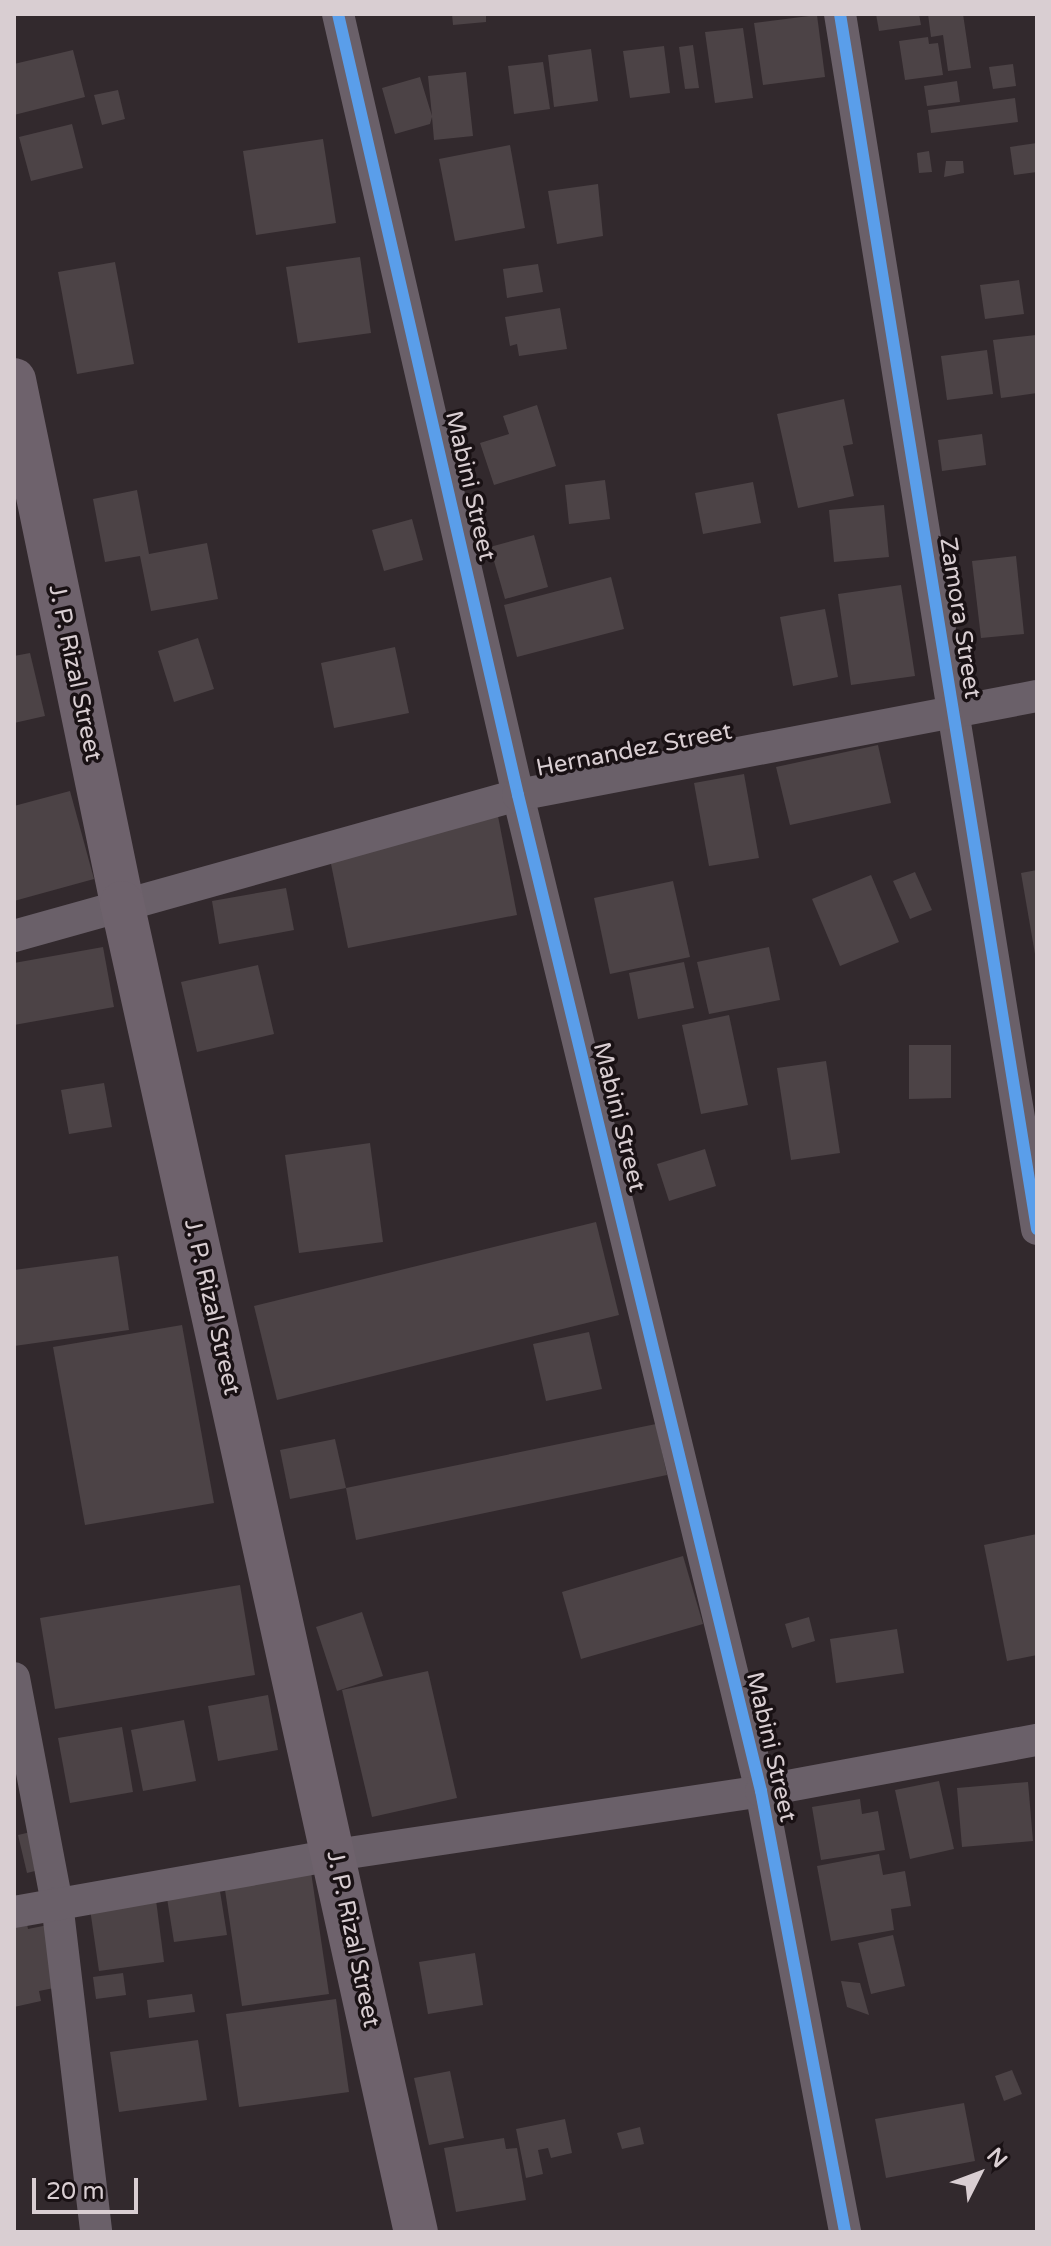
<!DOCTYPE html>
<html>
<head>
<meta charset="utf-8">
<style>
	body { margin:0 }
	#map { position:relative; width:1051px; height:2246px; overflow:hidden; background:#32292d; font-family:"Varela Round",sans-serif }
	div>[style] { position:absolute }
	.building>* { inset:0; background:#4c4346 }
	.street>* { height:32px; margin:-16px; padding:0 16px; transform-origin:16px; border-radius:16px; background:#6a6069 }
	.secondary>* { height:44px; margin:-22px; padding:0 22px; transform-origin:22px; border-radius:22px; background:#6e626c }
	.cycleway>* { height:12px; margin:-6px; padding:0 6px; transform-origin:6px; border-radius:6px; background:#5a9eea }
	span { translate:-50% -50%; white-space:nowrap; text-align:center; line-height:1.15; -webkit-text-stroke:7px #191114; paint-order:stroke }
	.street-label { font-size:24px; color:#d9ced2 }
	.frame { position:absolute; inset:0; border:16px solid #d9ced2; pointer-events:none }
	.north { position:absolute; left:939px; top:2134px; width:80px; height:80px; -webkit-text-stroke:6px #191114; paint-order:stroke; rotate:48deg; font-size:22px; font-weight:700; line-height:32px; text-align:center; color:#d9ced2 }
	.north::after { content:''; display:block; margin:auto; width:28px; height:36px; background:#d9ced2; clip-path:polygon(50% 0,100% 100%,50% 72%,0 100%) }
	.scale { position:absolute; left:32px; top:2178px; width:106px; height:36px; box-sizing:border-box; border:4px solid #d9ced2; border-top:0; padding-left:10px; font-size:24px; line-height:28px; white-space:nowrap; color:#d9ced2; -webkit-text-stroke:6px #191114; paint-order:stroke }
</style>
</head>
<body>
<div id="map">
	<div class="building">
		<div style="clip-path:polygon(452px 14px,486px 14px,486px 22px,453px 25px)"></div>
		<div style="clip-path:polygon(876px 14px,919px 14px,921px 25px,879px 31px)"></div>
		<div style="clip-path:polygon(928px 14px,963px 14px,971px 68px,948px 71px,943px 35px,931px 37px)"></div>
		<div style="clip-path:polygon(817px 15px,825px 77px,763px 85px,754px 23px)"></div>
		<div style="clip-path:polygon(743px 28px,753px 98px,715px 103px,705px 32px)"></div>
		<div style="clip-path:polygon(928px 37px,929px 44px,938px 43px,943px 75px,905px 80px,899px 41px)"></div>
		<div style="clip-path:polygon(693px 45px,699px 88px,685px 89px,679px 47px)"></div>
		<div style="clip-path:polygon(664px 46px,670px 93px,630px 98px,623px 51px)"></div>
		<div style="clip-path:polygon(591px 49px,598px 101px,554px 107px,548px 55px)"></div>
		<div style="clip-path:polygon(73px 50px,85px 97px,14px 115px,14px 64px)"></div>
		<div style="clip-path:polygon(543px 62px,550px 109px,514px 114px,508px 66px)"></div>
		<div style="clip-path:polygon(1013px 64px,1016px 86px,993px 89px,989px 67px)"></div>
		<div style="clip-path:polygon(466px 72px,473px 136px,434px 140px,432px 117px,430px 124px,395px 134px,382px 88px,420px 77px,432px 116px,428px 76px)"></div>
		<div style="clip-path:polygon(957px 81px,960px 102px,927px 106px,924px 86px)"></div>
		<div style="clip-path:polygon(118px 90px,125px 119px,102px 125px,94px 95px)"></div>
		<div style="clip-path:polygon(1015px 98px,1018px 122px,931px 133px,928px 110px)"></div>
		<div style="clip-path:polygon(72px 124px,83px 168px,31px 181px,19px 137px)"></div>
		<div style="clip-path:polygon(323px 139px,336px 223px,256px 235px,243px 151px)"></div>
		<div style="clip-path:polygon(1037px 143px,1037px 172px,1014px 175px,1010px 147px)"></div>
		<div style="clip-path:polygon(510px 145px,525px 228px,455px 241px,439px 159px)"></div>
		<div style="clip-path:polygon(929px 151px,932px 172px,919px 173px,917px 153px)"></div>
		<div style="clip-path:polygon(946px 161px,963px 161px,964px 173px,944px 177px)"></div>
		<div style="clip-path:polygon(598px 184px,603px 236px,557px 244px,548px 191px)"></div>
		<div style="clip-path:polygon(360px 257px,371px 333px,298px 343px,286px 267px)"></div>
		<div style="clip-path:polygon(115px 262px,134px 364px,77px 374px,58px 272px)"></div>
		<div style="clip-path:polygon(538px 264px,543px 292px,507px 298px,503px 269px)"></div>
		<div style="clip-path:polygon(1019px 280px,1024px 314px,985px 319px,980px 285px)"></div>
		<div style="clip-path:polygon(560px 308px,567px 349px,519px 356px,517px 344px,510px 346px,505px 317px)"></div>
		<div style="clip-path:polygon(1036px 335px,1037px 393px,1001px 398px,993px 340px)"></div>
		<div style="clip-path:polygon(987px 350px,993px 394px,947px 400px,941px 356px)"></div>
		<div style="clip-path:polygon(844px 399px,853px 444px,843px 446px,854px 496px,798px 508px,777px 414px)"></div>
		<div style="clip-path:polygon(537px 405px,556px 466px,494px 485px,480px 443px,509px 434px,503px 416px)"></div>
		<div style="clip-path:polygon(982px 434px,986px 465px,942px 471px,938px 440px)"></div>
		<div style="clip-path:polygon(605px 480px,610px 519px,569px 524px,565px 485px)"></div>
		<div style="clip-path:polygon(753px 482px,761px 523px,703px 534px,695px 493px)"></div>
		<div style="clip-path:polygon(137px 490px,149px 554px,207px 543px,218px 599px,151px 611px,140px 556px,105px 562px,93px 499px)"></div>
		<div style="clip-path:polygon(884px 505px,889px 557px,834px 562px,829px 510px)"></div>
		<div style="clip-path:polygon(412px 519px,423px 560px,384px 571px,372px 530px)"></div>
		<div style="clip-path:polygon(534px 535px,548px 587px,505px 599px,490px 547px)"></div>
		<div style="clip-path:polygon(1016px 556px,1024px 634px,981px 638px,972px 561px)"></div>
		<div style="clip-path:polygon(611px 577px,624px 629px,517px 657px,504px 605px)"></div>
		<div style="clip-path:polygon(901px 585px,915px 676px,851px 685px,838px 594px)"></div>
		<div style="clip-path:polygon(825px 609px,838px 677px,793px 686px,780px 617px)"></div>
		<div style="clip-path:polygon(198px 638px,214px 689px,174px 702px,158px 651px)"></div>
		<div style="clip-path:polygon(395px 647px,409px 713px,334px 728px,321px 663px)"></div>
		<div style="clip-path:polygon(30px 653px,45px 716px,14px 723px,14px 656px)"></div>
		<div style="clip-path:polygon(878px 745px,891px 803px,790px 825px,776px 767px)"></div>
		<div style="clip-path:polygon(744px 774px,759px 858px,709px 866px,694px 783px)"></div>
		<div style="clip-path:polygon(70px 791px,94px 879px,14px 901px,14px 806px)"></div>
		<div style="clip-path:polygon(498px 816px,517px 915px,348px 948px,328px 849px)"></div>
		<div style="clip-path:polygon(1037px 870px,1037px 954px,1035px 954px,1021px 873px)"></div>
		<div style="clip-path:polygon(915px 872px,932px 910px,910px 919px,893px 881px)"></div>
		<div style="clip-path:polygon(871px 875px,899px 942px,840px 966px,812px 899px)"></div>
		<div style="clip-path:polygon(673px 881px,690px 957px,610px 974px,594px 898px)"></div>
		<div style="clip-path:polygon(286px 888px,294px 930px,219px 944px,212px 901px)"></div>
		<div style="clip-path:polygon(103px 947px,114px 1007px,14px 1025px,14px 963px)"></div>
		<div style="clip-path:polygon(769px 947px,780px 1000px,709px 1014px,697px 962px)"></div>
		<div style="clip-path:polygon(684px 962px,694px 1008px,638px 1019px,629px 973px)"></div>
		<div style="clip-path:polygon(258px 965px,274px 1034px,197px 1052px,181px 982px)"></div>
		<div style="clip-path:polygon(729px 1015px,748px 1105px,701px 1114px,682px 1025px)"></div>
		<div style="clip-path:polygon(909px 1045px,951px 1045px,951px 1098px,909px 1099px)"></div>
		<div style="clip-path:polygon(826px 1061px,840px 1153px,791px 1160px,777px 1068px)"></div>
		<div style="clip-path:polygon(104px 1083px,112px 1127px,69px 1134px,61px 1090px)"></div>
		<div style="clip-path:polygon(370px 1143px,383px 1242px,299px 1253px,285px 1155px)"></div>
		<div style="clip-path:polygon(705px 1149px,716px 1186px,669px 1201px,657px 1164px)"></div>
		<div style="clip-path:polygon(596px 1222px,619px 1315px,277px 1400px,254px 1306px)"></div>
		<div style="clip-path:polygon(118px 1256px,129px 1330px,14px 1346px,14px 1270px)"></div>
		<div style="clip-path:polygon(182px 1325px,214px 1503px,85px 1525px,53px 1347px)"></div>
		<div style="clip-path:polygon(589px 1332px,602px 1389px,546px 1401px,533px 1344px)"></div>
		<div style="clip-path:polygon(656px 1424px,667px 1475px,356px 1540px,346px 1488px)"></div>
		<div style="clip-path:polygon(335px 1439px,346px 1488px,290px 1499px,280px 1450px)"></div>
		<div style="clip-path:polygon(1037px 1534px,1037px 1655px,1007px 1661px,984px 1545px)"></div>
		<div style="clip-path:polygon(683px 1556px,703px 1624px,581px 1659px,562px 1592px)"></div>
		<div style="clip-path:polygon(240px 1585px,255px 1675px,55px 1709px,40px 1618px)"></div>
		<div style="clip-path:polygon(362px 1612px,383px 1676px,337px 1691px,316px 1627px)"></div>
		<div style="clip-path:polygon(809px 1617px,815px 1641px,792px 1648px,785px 1624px)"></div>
		<div style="clip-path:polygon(897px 1629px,904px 1673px,836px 1683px,830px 1639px)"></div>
		<div style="clip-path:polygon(428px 1671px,457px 1798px,372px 1817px,342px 1690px)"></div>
		<div style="clip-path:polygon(268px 1695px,278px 1750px,218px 1761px,208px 1706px)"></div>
		<div style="clip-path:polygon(184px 1720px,196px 1781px,143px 1791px,131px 1730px)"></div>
		<div style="clip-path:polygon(122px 1727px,133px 1792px,70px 1803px,58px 1738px)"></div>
		<div style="clip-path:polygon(939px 1781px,954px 1849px,910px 1859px,895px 1790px)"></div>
		<div style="clip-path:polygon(1028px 1782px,1033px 1841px,962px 1847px,957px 1788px)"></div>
		<div style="clip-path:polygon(860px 1799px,862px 1814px,878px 1811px,885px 1850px,821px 1860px,812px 1807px)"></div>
		<div style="clip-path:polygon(35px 1831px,43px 1869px,27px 1873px,18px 1835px)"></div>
		<div style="clip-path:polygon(879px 1854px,883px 1875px,905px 1871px,911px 1906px,891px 1909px,894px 1930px,831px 1941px,817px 1866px)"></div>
		<div style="clip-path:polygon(310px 1865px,329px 1994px,242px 2006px,223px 1876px)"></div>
		<div style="clip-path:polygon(219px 1885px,227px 1935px,174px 1942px,166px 1892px)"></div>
		<div style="clip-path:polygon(156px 1900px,164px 1962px,99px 1971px,90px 1909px)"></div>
		<div style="clip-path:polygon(26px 1919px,28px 1929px,48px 1925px,59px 1987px,39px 1991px,41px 2001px,14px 2007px,14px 1920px)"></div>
		<div style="clip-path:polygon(893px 1935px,905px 1986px,871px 1994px,858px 1943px)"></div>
		<div style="clip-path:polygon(475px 1953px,483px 2005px,428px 2014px,419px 1962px)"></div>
		<div style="clip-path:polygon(123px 1973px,126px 1995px,96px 1999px,93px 1977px)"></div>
		<div style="clip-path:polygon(841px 1981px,860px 1983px,869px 2015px,847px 2007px)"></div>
		<div style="clip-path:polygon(192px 1994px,195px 2012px,149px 2018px,147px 2000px)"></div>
		<div style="clip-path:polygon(336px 1999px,349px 2092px,239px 2107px,226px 2014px)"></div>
		<div style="clip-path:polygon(198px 2040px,207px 2100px,119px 2112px,110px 2052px)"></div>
		<div style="clip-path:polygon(1012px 2070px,1022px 2094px,1004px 2101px,995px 2076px)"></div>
		<div style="clip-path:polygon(450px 2071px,464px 2138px,429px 2145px,414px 2078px)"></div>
		<div style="clip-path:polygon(964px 2103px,975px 2161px,886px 2178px,875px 2119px)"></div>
		<div style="clip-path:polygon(565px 2119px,572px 2153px,551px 2158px,548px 2148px,538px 2150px,543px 2174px,526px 2178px,516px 2129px)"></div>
		<div style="clip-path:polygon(640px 2127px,644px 2144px,622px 2149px,617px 2133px)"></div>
		<div style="clip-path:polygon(504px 2138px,506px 2149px,517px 2148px,526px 2200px,456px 2212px,444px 2148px)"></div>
	</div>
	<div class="street">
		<div style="left:338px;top:14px;width:801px;rotate:77.02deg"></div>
		<div style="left:518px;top:795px;width:1025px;rotate:76.29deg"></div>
		<div style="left:761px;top:1791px;width:449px;rotate:79.2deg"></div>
		<div style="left:840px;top:14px;width:1231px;rotate:80.79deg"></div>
		<div style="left:14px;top:936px;width:523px;rotate:-15.63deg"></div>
		<div style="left:518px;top:795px;width:528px;rotate:-10.8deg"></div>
		<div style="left:14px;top:1678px;width:229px;rotate:79.2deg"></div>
		<div style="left:57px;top:1903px;width:331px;rotate:83.2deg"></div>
		<div style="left:14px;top:1912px;width:326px;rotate:-10.1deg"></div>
		<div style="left:335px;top:1855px;width:431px;rotate:-8.5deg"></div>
		<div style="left:761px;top:1791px;width:281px;rotate:-10.5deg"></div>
	</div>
	<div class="secondary">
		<div style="left:14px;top:380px;width:534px;rotate:78.33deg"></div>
		<div style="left:122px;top:903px;width:1361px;rotate:77.53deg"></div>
	</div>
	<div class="cycleway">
		<div style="left:338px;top:14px;width:801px;rotate:77.02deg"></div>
		<div style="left:518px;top:795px;width:1025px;rotate:76.29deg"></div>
		<div style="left:761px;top:1791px;width:449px;rotate:79.2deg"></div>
		<div style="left:840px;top:14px;width:1231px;rotate:80.79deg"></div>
	</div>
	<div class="street-label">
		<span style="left:470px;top:486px;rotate:77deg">Mabini Street</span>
		<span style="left:960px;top:618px;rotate:81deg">Zamora Street</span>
		<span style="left:75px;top:673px;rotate:78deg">J. P. Rizal Street</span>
		<span style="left:634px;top:750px;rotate:-11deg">Hernandez Street</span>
		<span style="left:619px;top:1117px;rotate:76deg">Mabini Street</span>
		<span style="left:212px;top:1307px;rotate:77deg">J. P. Rizal Street</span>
		<span style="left:771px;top:1747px;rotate:77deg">Mabini Street</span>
		<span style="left:353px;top:1939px;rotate:78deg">J. P. Rizal Street</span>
	</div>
	<div class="frame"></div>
	<div class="north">N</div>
	<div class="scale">20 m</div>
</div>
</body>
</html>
